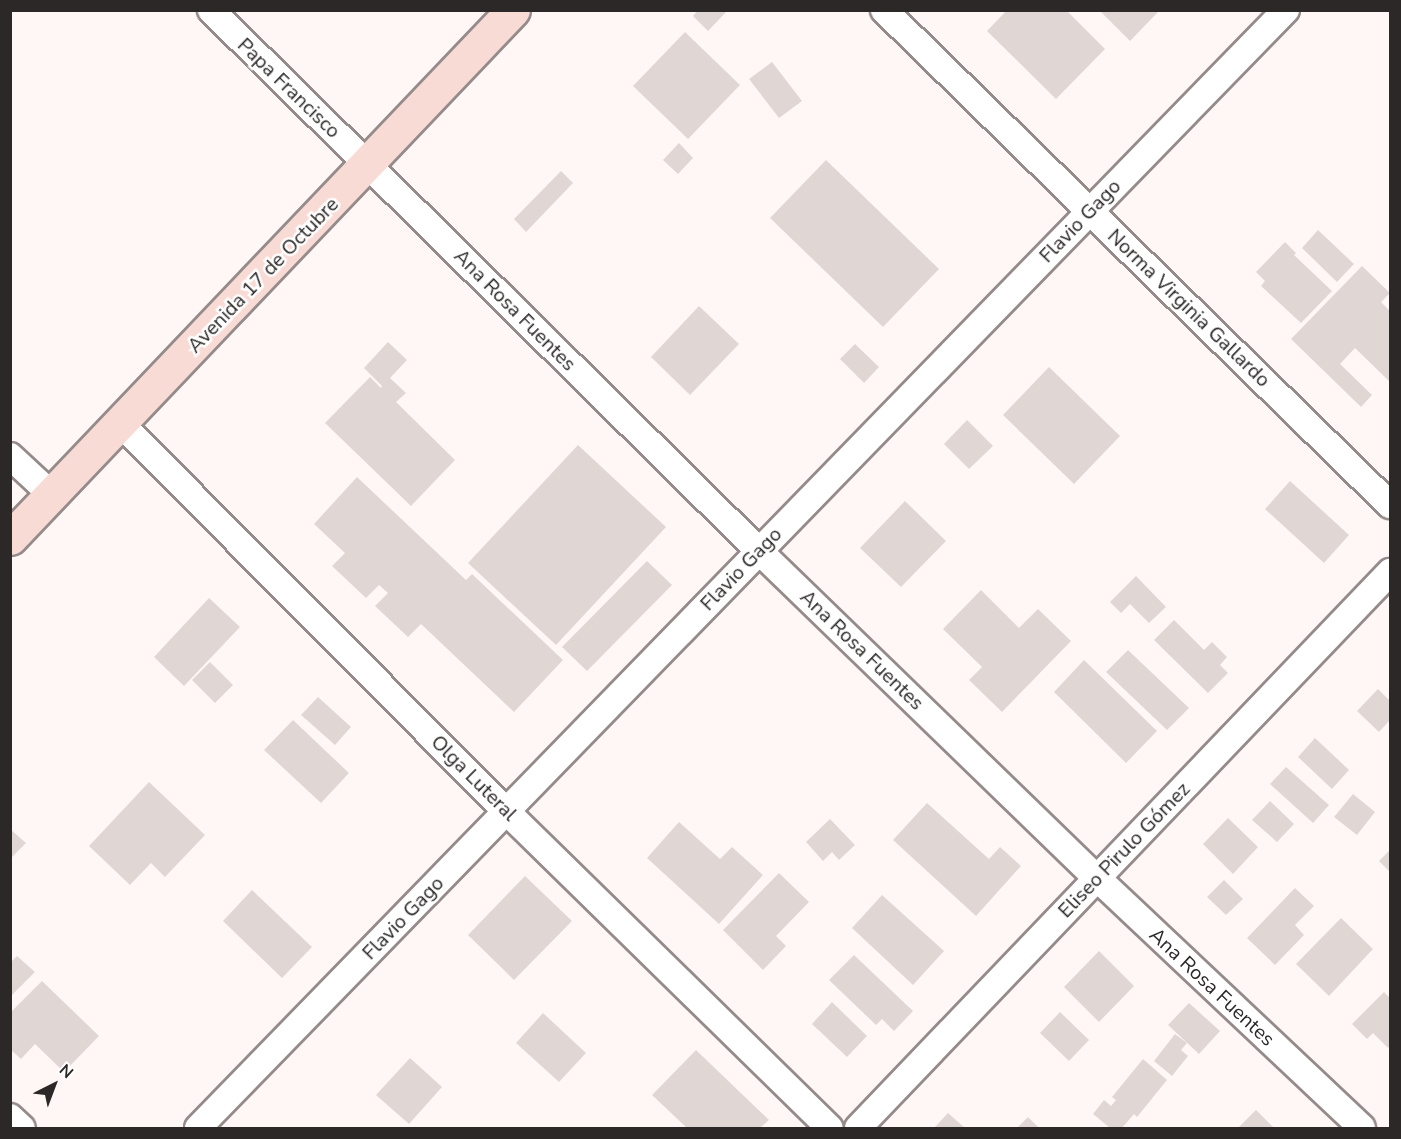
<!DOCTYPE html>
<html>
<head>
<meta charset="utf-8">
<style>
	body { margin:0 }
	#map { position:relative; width:1401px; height:1139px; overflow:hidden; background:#fff7f6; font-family:"Nunito Sans",sans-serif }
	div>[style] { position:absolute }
	.building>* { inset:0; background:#e0d7d5 }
	.roads { filter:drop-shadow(2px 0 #948b8a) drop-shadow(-2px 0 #948b8a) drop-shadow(0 2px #948b8a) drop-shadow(0 -2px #948b8a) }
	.street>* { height:26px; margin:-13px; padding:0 13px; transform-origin:13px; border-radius:13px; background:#fff }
	.secondary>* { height:33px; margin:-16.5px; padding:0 16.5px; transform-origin:16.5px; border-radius:16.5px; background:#f9dbd6 }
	span { translate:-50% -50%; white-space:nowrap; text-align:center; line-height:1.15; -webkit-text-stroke:5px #fff; paint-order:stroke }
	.street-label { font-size:20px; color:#2b2827 }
	.frame { position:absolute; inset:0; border:12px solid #2b2827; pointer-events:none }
	.north { position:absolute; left:24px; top:1055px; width:60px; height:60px; -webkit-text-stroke:4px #fff; paint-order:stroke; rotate:42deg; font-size:16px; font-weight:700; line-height:24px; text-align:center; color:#2b2827 }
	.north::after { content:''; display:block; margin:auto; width:21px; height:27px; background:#2b2827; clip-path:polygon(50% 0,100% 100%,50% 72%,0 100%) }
</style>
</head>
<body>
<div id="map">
	<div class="building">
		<div style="clip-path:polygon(698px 10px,728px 10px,708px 31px,693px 16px)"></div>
		<div style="clip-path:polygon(1007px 10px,1066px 10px,1105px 49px,1056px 99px,987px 31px)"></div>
		<div style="clip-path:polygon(1099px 10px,1160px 10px,1130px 41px)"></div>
		<div style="clip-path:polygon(685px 32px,740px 85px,688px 139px,633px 86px)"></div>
		<div style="clip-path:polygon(772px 62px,802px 101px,779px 118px,749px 79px)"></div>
		<div style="clip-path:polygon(679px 143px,693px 158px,678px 174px,663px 160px)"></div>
		<div style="clip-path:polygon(826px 160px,939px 269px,883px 327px,770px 218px)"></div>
		<div style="clip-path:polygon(561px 171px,573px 183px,526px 232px,514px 219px)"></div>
		<div style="clip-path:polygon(1318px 230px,1354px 264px,1337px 282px,1302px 248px)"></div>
		<div style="clip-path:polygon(1285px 242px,1296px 253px,1294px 255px,1332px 291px,1301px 323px,1261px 286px,1265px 281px,1256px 272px)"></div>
		<div style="clip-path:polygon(1362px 266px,1390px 293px,1381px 302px,1390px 311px,1390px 382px,1355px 348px,1340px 364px,1372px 395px,1361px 407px,1291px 339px)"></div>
		<div style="clip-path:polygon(699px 306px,739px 344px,690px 395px,651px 357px)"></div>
		<div style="clip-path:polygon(388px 342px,407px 360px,390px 378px,406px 393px,396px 402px,455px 460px,411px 506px,325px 423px,370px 377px,381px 388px,382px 386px,364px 368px)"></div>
		<div style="clip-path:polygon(855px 344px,879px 367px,864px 383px,840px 359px)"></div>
		<div style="clip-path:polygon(1049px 367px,1120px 436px,1074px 484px,1003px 415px)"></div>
		<div style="clip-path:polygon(967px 420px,993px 446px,969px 469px,944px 444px)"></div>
		<div style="clip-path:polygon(578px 445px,666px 527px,556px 645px,468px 563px)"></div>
		<div style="clip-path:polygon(357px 477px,466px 580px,472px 574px,563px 660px,514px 712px,421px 624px,408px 637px,375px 606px,388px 593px,379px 585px,366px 598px,332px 566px,345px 553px,314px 524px)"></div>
		<div style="clip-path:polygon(1290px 481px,1349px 535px,1324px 563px,1265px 509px)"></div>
		<div style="clip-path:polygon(905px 501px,946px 541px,901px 587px,860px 548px)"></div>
		<div style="clip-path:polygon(647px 561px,672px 585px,587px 671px,562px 647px)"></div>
		<div style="clip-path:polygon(1136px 576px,1166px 607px,1149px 623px,1130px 604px,1121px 613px,1110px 602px)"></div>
		<div style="clip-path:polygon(981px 590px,1019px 628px,1038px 609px,1071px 641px,1002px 712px,969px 680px,982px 667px,943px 629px)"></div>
		<div style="clip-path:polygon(209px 598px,240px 627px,184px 686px,154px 657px)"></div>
		<div style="clip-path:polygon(1174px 620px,1204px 650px,1212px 642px,1227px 657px,1220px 665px,1228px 673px,1208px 693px,1154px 640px)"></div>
		<div style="clip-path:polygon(1128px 650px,1189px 708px,1167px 730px,1106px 672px)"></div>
		<div style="clip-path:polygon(1084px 660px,1157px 731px,1126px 763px,1054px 692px)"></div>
		<div style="clip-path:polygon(210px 662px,233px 685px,215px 703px,192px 680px)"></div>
		<div style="clip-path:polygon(1378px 689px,1390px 701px,1390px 720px,1379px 732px,1357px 711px)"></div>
		<div style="clip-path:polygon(318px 697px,351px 727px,335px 745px,301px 715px)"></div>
		<div style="clip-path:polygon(293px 720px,349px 773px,321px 803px,264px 750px)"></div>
		<div style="clip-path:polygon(1315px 738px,1349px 770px,1332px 789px,1298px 757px)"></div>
		<div style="clip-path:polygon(1286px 767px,1329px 805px,1313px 823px,1270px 784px)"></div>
		<div style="clip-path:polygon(149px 782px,205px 835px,165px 877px,151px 863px,130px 885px,89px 846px)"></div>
		<div style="clip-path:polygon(1353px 794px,1375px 812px,1357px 835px,1334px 817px)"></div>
		<div style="clip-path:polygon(1270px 801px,1294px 824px,1277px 842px,1252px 820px)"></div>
		<div style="clip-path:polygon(927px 803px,989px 859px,1000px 847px,1021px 866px,976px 916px,893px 840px)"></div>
		<div style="clip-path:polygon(1228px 818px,1258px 847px,1233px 874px,1203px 844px)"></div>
		<div style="clip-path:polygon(830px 819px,855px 845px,839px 860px,832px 852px,823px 861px,806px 842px)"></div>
		<div style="clip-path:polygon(679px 822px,720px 859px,732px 847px,763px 875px,719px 924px,647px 858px)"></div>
		<div style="clip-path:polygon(10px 829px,26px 843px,10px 859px)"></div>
		<div style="clip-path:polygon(1390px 850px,1390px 872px,1379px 861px)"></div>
		<div style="clip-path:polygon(779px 873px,809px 902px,776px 936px,786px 946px,763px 970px,723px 930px)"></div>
		<div style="clip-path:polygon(525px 876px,572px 921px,514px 980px,468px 935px)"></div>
		<div style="clip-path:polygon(1224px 880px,1243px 899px,1226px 915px,1207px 897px)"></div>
		<div style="clip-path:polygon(1295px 888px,1314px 906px,1295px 925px,1304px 935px,1275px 965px,1247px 938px)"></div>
		<div style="clip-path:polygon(252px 890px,312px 947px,282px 978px,223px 921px)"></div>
		<div style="clip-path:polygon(882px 895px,944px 951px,913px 985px,852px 928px)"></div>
		<div style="clip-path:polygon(1341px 918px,1373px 949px,1329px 996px,1296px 964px)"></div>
		<div style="clip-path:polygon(1099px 951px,1134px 986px,1099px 1022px,1064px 987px)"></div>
		<div style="clip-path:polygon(854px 955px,913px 1011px,894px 1031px,882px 1019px,876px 1025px,829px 980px)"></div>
		<div style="clip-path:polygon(17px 956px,35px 972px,10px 997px,10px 963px)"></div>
		<div style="clip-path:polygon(42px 981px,99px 1036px,64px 1072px,35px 1044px,21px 1059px,10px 1049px,10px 1013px)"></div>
		<div style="clip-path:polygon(1384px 992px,1390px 998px,1390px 1045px,1388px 1048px,1373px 1033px,1367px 1039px,1352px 1024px)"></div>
		<div style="clip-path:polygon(832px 1002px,867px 1036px,847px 1057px,812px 1024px)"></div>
		<div style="clip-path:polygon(1189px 1003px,1220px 1031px,1199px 1054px,1168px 1025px)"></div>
		<div style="clip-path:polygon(1060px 1012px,1089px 1040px,1069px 1061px,1040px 1033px)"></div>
		<div style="clip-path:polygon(543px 1013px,586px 1053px,559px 1082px,516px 1043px)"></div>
		<div style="clip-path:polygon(1175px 1034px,1187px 1043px,1181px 1050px,1188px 1056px,1172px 1076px,1154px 1061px)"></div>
		<div style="clip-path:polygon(696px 1050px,769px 1120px,760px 1128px,687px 1128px,652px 1095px)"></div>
		<div style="clip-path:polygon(410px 1058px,442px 1087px,409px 1124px,376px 1095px)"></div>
		<div style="clip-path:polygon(1143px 1059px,1167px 1080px,1137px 1117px,1134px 1114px,1122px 1128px,1110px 1128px,1093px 1114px,1104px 1100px,1111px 1106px,1116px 1100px,1112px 1097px)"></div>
		<div style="clip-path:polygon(1256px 1110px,1274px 1128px,1238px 1128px)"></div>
		<div style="clip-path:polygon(948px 1113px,965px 1128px,934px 1128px)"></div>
		<div style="clip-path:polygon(1028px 1117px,1039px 1128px,1017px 1128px)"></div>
	</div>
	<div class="roads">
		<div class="street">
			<div style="left:211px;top:10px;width:770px;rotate:44.63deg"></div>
			<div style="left:759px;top:551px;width:470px;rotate:44.1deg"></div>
			<div style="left:1097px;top:878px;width:364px;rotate:43.3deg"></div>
			<div style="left:884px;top:10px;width:708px;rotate:44.37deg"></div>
			<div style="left:121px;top:424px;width:546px;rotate:45.15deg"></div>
			<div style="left:506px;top:811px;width:453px;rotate:44.4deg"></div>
			<div style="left:10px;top:456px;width:57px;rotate:42.9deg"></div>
			<div style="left:10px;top:1117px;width:16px;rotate:43deg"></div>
			<div style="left:198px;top:1128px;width:1560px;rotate:-45.78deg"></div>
			<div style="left:858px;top:1128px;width:770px;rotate:-46.26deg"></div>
		</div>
		<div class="secondary">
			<div style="left:10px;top:538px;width:729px;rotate:-46.39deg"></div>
		</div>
	</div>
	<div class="street-label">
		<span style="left:289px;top:88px;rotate:44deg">Papa Francisco</span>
		<span style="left:1080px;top:221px;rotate:-46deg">Flavio Gago</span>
		<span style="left:263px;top:275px;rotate:-46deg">Avenida 17 de Octubre</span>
		<span style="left:1189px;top:308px;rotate:44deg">Norma Virginia Gallardo</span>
		<span style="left:515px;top:310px;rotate:45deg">Ana Rosa Fuentes</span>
		<span style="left:741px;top:569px;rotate:-46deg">Flavio Gago</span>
		<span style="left:862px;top:650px;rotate:44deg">Ana Rosa Fuentes</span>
		<span style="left:474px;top:778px;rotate:45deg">Olga Luteral</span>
		<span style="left:1124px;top:850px;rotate:-46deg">Eliseo Pirulo Gómez</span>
		<span style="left:403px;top:918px;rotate:-46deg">Flavio Gago</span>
		<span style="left:1212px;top:987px;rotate:43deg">Ana Rosa Fuentes</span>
	</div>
	<div class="frame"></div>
	<div class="north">N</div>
</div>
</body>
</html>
